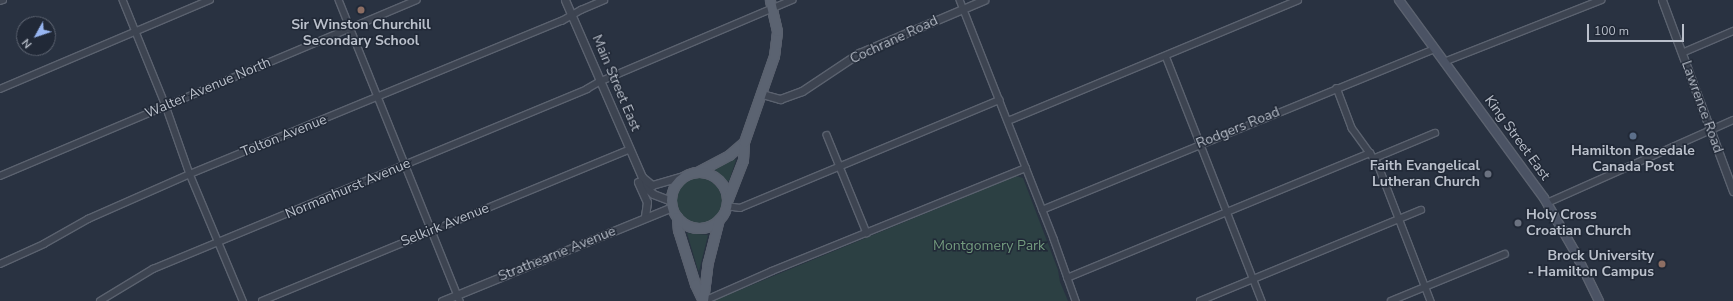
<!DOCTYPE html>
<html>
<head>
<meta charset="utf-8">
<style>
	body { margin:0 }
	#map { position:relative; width:1733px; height:301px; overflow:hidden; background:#293241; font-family:"Nunito Sans",sans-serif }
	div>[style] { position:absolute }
	.green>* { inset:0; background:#2c4043 }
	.round { border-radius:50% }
	.roads { filter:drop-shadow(1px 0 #5b626f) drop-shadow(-1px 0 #5b626f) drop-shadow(0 1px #5b626f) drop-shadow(0 -1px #5b626f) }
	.minor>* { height:5.5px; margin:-2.75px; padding:0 2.75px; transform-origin:2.75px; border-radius:2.75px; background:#3d4451 }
	.tertiary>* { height:7px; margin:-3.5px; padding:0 3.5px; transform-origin:3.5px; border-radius:3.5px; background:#3d4451 }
	.secondary>* { height:8px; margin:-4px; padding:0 4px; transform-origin:4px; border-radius:4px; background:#4b5364 }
	.primary>* { height:9px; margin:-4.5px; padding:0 4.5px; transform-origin:4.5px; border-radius:4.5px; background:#5b6371 }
	.primary>.ring { margin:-4.5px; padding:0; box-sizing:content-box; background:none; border:9px solid #5b6371; border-radius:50% }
	.dots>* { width:11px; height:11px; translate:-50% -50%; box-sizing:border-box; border:2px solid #212937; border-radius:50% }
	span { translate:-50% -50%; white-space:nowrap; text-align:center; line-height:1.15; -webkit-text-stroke:3px #212937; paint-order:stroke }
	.poi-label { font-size:14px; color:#bac0cb; font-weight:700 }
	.right { translate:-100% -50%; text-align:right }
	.left { translate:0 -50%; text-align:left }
	.street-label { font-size:14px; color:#bac0cb }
	.park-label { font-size:14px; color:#739b7e }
	.north { position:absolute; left:16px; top:16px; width:40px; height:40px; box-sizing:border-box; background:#212937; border:1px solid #5e6572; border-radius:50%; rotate:230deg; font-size:11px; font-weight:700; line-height:16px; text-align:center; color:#bac0cb }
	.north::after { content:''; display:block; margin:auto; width:14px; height:18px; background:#98b6f2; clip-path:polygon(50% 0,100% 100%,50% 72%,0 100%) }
	.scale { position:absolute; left:1587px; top:24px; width:97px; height:18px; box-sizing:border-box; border:2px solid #bac0cb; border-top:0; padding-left:5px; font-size:12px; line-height:14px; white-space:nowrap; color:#bac0cb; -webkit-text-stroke:3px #212937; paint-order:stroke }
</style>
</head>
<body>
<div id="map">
	<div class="green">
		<div style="clip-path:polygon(735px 159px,736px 160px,729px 181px,727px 181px,714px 169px)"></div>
		<div style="clip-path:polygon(1016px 176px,1023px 178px,1058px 270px,1060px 282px,1068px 301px,713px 301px)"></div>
		<div class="round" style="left:676px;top:178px;width:46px;height:46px"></div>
		<div style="clip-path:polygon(687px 233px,708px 235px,699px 271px,698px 270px)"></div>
	</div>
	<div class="roads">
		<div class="minor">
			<div style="left:123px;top:0;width:114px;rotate:67.9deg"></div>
			<div style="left:166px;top:106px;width:72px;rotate:70.6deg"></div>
			<div style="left:190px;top:174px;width:138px;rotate:67.3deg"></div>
			<div style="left:339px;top:0;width:324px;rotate:68.1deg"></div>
			<div style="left:960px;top:0;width:257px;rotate:68.5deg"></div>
			<div style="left:1054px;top:239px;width:66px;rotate:70.5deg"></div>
			<div style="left:0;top:1px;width:3px;rotate:-18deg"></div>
			<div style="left:1682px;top:53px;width:56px;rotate:-23.3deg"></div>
			<div style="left:1166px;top:56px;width:263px;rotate:68.6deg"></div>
			<div style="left:1444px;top:62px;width:169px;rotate:-21.5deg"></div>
			<div style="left:1337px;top:88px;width:43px;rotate:69.4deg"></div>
			<div style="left:1352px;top:128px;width:44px;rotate:54.2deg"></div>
			<div style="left:1378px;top:164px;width:147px;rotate:68.9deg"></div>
			<div style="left:0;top:89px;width:228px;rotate:-23deg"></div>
			<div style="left:1008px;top:121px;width:314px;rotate:-22.6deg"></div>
			<div style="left:827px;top:135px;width:106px;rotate:67.8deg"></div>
			<div style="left:1375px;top:158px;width:65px;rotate:-22.6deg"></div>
			<div style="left:0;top:176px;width:452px;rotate:-22.9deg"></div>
			<div style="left:1547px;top:203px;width:204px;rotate:-24deg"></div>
			<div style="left:726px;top:206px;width:14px;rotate:8deg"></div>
			<div style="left:740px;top:208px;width:281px;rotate:-22.6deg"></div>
			<div style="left:1042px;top:210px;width:424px;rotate:-22.3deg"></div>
			<div style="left:0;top:264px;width:48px;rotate:-24.4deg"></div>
			<div style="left:44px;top:244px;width:51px;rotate:-29.6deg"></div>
			<div style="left:88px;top:219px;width:111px;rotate:-23.8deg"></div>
			<div style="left:190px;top:174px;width:402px;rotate:-22.4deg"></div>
			<div style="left:562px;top:21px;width:22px;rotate:-30deg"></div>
			<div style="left:581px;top:10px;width:25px;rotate:-23deg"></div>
			<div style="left:1067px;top:278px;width:328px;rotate:-22.4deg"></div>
			<div style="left:100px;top:301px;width:62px;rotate:-31.1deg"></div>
			<div style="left:153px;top:269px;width:470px;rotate:-22.5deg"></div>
			<div style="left:587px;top:89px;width:14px;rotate:-30deg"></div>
			<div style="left:599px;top:82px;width:210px;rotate:-23deg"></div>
			<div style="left:262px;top:301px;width:397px;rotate:-22.4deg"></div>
			<div style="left:704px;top:301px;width:74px;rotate:-23.8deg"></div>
			<div style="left:772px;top:271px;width:274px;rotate:-22.1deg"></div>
			<div style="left:1200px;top:301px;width:239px;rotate:-22.4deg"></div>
			<div style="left:1391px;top:301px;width:123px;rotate:-22.4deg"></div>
		</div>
		<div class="tertiary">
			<div style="left:565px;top:0;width:193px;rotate:66.5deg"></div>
			<div style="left:642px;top:177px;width:8px;rotate:83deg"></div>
			<div style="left:643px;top:185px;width:13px;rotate:42deg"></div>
			<div style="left:653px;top:194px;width:19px;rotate:21deg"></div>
			<div style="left:1662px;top:0;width:204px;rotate:69.6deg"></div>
			<div style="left:762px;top:94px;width:19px;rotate:16deg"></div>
			<div style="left:780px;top:99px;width:23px;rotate:-20deg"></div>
			<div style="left:802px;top:91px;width:69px;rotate:-33.7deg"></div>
			<div style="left:859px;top:53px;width:136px;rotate:-23deg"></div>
			<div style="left:642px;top:177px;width:13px;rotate:39deg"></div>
			<div style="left:652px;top:185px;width:33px;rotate:-16deg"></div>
			<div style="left:638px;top:182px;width:22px;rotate:66deg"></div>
			<div style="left:647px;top:202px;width:15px;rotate:98deg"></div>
			<div style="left:442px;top:301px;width:248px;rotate:-22.2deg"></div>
		</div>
		<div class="secondary">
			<div style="left:1399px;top:0;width:245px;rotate:53.8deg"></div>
			<div style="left:1544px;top:198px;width:62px;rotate:60.1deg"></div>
			<div style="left:1575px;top:252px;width:55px;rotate:63.9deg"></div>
		</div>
		<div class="primary">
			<div style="left:697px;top:172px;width:36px;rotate:-28deg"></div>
			<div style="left:729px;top:155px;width:20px;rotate:-41deg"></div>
			<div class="ring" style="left:671px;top:172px;width:47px;height:47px"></div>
			<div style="left:727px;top:201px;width:44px;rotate:-68.7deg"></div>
			<div style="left:743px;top:160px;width:18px;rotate:-87deg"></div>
			<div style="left:744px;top:142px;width:91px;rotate:-70.8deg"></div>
			<div style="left:774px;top:56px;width:25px;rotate:-83deg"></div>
			<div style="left:777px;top:31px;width:32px;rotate:-103deg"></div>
			<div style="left:677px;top:217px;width:13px;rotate:86deg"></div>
			<div style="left:678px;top:230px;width:57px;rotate:72.5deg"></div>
			<div style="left:695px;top:284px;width:19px;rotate:65deg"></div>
			<div style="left:703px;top:301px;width:39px;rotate:-83deg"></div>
			<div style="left:708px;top:262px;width:44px;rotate:-75.7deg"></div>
		</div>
	</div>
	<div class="dots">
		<div style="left:361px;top:10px;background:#8d6e63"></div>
		<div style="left:1633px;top:136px;background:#5c6f8a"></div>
		<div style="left:1488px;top:174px;background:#6b7280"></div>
		<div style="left:1518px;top:223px;background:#6b7280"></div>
		<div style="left:1662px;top:264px;background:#8d6e63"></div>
	</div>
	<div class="poi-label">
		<span style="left:361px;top:33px">Sir Winston Churchill<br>Secondary School</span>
		<span style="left:1633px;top:159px">Hamilton Rosedale<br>Canada Post</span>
		<span class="right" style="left:1480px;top:174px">Faith Evangelical<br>Lutheran Church</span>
		<span class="left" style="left:1526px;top:223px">Holy Cross<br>Croatian Church</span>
		<span class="right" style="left:1654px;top:264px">Brock University<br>- Hamilton Campus</span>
	</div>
	<div class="street-label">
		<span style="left:894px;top:40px;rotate:-25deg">Cochrane Road</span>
		<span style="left:616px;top:83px;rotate:67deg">Main Street East</span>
		<span style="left:208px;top:88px;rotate:-23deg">Walter Avenue North</span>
		<span style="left:1702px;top:107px;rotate:70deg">Lawrence Road</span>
		<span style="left:1238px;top:128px;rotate:-22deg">Rodgers Road</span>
		<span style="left:284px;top:136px;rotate:-22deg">Tolton Avenue</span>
		<span style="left:1517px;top:138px;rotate:54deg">King Street East</span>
		<span style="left:348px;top:189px;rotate:-23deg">Normanhurst Avenue</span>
		<span style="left:445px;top:225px;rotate:-22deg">Selkirk Avenue</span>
		<span style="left:557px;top:254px;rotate:-22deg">Strathearne Avenue</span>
	</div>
	<div class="park-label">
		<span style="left:989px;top:246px">Montgomery Park</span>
	</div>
	<div class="north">N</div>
	<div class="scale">100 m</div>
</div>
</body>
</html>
